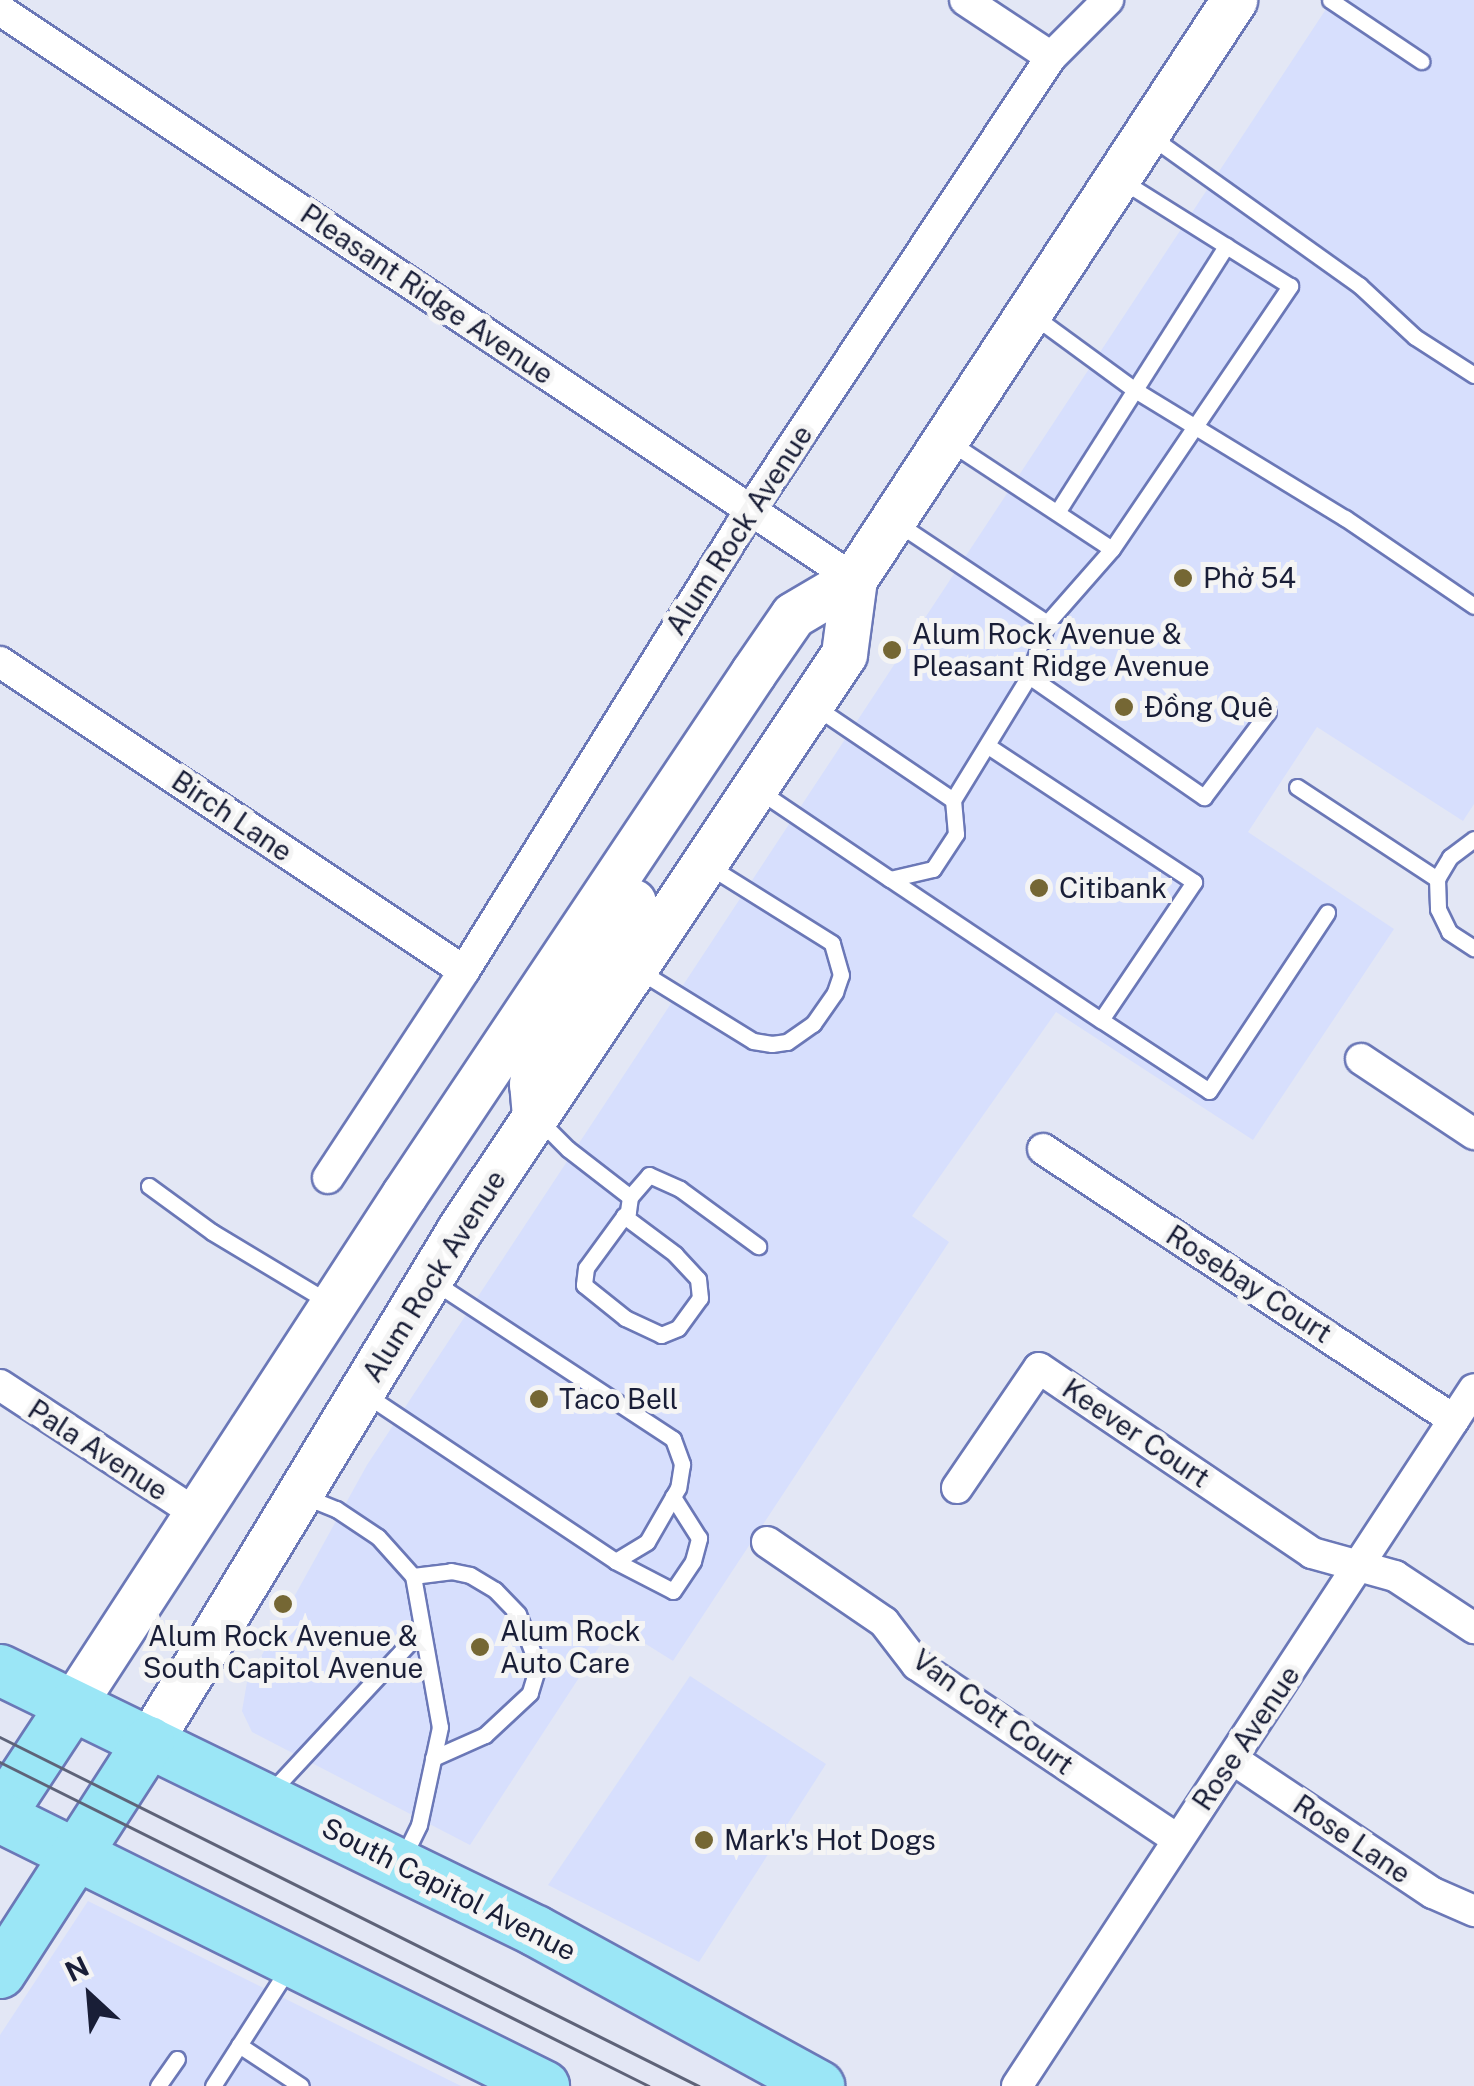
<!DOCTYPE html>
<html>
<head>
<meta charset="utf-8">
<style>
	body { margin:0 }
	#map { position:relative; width:1474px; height:2086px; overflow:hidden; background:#e3e7f5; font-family:"Public Sans",sans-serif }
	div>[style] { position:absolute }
	.built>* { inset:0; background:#d7dffd }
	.roads { filter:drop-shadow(2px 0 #6b78b7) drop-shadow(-2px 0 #6b78b7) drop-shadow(0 2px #6b78b7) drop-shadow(0 -2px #6b78b7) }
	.lane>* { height:15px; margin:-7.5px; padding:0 7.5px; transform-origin:7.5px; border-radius:7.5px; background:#fff }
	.street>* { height:30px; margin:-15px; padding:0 15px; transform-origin:15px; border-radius:15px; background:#fff }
	.secondary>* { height:45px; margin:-22.5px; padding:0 22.5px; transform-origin:22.5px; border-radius:22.5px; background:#fff }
	.primary>* { height:50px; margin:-25px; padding:0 25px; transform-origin:25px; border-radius:25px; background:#9be6f6 }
	.tram>* { height:2.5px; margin:-1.25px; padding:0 1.25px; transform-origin:1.25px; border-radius:1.25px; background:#5e6378 }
	.dots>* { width:28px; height:28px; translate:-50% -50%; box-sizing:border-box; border:5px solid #f4f4f4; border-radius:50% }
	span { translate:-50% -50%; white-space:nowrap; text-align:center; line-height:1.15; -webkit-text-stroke:10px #f4f4f4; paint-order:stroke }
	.street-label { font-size:28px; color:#191e37 }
	.poi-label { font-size:28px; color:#191e37 }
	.left { translate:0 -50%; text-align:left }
	.north { position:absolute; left:40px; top:1946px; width:100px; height:100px; -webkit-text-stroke:8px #f4f4f4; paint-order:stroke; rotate:334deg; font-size:28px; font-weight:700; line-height:40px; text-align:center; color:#191e37 }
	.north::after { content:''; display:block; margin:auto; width:35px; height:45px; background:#191e37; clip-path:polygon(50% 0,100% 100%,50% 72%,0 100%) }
</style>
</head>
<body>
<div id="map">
	<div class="built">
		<div style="clip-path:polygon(1332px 0,1474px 0,1474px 804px,1463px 821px,1317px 727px,1248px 832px,1394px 929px,1253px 1140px,1056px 1012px,912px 1216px,949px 1242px,673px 1661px,614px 1624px,470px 1845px,252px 1732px,242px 1711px,247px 1682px,367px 1465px)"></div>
		<div style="clip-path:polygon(690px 1676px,826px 1764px,699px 1962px,548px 1885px)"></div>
		<div style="clip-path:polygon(88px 1901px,461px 2086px,0 2086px,0 2035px)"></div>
	</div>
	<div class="roads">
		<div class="lane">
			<div style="left:1330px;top:0;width:110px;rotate:33.8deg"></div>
			<div style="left:1150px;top:136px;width:257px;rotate:35.5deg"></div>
			<div style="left:1359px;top:285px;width:76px;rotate:42.9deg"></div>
			<div style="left:1415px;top:337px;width:70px;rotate:32.8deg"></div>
			<div style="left:1031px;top:314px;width:129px;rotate:36.2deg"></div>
			<div style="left:1135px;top:390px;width:246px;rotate:31.4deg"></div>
			<div style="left:1345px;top:518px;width:156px;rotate:34.3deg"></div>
			<div style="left:948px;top:441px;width:196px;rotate:33.4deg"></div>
			<div style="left:1058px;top:511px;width:314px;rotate:-57.6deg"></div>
			<div style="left:897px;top:523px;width:180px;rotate:33.7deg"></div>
			<div style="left:1029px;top:676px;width:213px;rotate:34.7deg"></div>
			<div style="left:1204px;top:797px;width:106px;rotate:-53deg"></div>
			<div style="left:988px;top:746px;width:247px;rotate:33.4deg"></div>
			<div style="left:1194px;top:882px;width:166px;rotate:124deg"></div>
			<div style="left:1101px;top:1020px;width:129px;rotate:33.3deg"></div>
			<div style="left:1209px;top:1091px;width:214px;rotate:-56.5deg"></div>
			<div style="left:1297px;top:787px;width:168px;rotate:33.3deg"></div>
			<div style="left:758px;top:790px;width:159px;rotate:34deg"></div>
			<div style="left:890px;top:879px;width:44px;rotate:-13.1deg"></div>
			<div style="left:933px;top:869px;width:42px;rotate:-56.7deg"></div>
			<div style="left:956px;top:834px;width:34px;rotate:-95deg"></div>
			<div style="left:953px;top:800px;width:168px;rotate:-145.9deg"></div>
			<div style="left:953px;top:800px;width:145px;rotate:-58.5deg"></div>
			<div style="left:1029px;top:676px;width:56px;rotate:-71.2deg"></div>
			<div style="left:1047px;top:623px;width:98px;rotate:-48.7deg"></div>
			<div style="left:1112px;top:549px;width:318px;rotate:-55.9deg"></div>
			<div style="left:1290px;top:286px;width:199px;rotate:-147.9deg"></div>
			<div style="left:1474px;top:839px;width:30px;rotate:143deg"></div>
			<div style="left:1450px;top:857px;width:26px;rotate:121deg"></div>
			<div style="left:1437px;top:879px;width:30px;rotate:88deg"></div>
			<div style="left:1438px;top:909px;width:25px;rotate:64deg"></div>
			<div style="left:1449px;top:932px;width:30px;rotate:33deg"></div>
			<div style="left:890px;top:879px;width:254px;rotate:33.8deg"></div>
			<div style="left:638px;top:970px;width:135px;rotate:31.7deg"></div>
			<div style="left:753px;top:1041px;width:19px;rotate:9deg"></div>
			<div style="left:772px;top:1044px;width:15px;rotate:-8deg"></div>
			<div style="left:787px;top:1042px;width:32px;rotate:-35deg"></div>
			<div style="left:813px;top:1024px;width:39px;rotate:-55deg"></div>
			<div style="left:835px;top:992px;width:18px;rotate:-71deg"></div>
			<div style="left:841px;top:975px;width:33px;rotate:-106deg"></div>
			<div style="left:832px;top:943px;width:145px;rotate:-148deg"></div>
			<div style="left:538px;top:1119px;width:42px;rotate:45deg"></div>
			<div style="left:568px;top:1149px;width:78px;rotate:37.7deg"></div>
			<div style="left:630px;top:1197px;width:15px;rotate:98deg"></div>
			<div style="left:628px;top:1212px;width:6px;rotate:135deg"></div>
			<div style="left:624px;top:1216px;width:64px;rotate:126.2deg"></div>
			<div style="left:586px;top:1268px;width:17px;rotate:97deg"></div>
			<div style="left:584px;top:1285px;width:53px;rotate:38.8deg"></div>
			<div style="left:625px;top:1318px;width:40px;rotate:25deg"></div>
			<div style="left:661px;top:1335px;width:18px;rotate:-22deg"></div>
			<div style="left:678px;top:1328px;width:37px;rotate:-54deg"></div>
			<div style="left:700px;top:1298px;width:19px;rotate:-96deg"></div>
			<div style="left:698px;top:1279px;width:34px;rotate:-133deg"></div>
			<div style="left:675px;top:1254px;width:64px;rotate:-143.3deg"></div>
			<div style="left:149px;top:1186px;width:78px;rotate:36.1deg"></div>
			<div style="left:212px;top:1232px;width:138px;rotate:31deg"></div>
			<div style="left:630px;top:1197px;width:29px;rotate:-49deg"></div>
			<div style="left:649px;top:1175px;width:34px;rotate:24deg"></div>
			<div style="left:680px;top:1189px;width:97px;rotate:36.2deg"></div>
			<div style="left:434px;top:1282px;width:286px;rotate:33.3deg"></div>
			<div style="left:673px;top:1439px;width:27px;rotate:70deg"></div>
			<div style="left:682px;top:1464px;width:24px;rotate:99deg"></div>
			<div style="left:678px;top:1488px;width:62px;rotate:119.9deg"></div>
			<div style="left:647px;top:1542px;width:37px;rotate:149deg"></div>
			<div style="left:365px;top:1394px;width:301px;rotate:33.7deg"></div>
			<div style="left:615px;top:1561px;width:65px;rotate:27.3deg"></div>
			<div style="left:673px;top:1591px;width:36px;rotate:-56deg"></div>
			<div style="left:693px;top:1561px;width:24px;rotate:-75deg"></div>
			<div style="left:699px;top:1538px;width:49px;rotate:-122.4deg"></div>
			<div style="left:301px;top:1495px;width:38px;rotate:22deg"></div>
			<div style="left:336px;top:1509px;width:50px;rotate:33.7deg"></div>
			<div style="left:378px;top:1537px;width:52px;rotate:48.1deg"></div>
			<div style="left:413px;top:1576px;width:153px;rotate:79.9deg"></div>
			<div style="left:440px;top:1727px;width:100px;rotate:102.1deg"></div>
			<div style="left:419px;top:1825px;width:39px;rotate:116deg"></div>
			<div style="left:413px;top:1576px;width:38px;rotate:-7deg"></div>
			<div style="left:451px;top:1571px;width:19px;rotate:12deg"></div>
			<div style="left:470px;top:1575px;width:29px;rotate:31deg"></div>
			<div style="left:495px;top:1590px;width:33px;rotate:46deg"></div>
			<div style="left:518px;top:1614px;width:56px;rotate:69deg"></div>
			<div style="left:538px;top:1666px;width:28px;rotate:107deg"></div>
			<div style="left:530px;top:1693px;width:62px;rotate:137deg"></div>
			<div style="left:485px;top:1735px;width:57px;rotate:156.1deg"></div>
			<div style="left:268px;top:1795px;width:226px;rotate:-47.1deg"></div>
			<div style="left:239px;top:2045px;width:74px;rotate:33.5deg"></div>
			<div style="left:158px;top:2086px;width:33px;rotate:-55deg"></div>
			<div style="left:213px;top:2086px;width:141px;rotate:-57.4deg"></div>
		</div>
		<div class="street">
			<div style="left:965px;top:0;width:103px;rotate:33.5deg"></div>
			<div style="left:0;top:10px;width:1026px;rotate:33.67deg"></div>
			<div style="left:0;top:662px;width:557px;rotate:33.66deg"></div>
			<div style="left:1361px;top:1059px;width:136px;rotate:33.6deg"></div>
			<div style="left:1043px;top:1149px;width:492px;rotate:33.4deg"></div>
			<div style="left:328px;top:1178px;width:248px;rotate:-56.7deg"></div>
			<div style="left:464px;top:971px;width:544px;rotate:-58.15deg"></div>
			<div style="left:751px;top:509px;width:542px;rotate:-56.43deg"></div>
			<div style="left:1051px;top:57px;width:81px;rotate:-45deg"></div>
			<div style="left:0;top:1385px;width:235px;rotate:33.2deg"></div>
			<div style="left:957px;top:1488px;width:145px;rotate:-55.7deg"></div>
			<div style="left:1039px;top:1368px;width:330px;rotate:34.1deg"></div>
			<div style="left:1312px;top:1553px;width:86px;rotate:15.5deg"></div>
			<div style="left:1395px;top:1576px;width:95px;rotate:33.4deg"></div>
			<div style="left:767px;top:1542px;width:142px;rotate:34.4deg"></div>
			<div style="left:884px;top:1622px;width:54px;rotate:52.5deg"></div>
			<div style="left:917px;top:1665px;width:313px;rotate:33.8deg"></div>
			<div style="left:1234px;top:1760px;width:239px;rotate:33.8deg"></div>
			<div style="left:1433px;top:1893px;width:45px;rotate:23.7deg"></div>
			<div style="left:1017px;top:2086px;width:833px;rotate:-56.75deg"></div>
		</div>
		<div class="secondary">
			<div style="left:535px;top:1116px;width:32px;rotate:-95deg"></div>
			<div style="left:532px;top:1084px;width:27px;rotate:-82deg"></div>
			<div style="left:536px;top:1057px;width:183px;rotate:-58deg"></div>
			<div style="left:71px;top:1707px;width:611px;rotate:-56.96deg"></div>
			<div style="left:404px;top:1195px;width:628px;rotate:-56.23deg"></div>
			<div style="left:753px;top:673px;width:70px;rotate:-55.4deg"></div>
			<div style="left:793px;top:615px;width:71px;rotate:-30.5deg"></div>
			<div style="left:149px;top:1742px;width:600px;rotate:-58.77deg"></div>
			<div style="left:460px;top:1229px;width:691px;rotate:-56.26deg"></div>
			<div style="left:844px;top:654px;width:76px;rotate:-82.4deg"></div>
			<div style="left:854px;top:579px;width:693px;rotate:-56.72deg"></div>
		</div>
		<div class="primary">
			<div style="left:0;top:1670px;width:596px;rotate:25.96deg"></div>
			<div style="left:536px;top:1931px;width:323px;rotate:28.7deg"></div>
			<div style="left:0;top:1815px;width:129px;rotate:-56.7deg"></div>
			<div style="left:0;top:1817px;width:607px;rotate:26.31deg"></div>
			<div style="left:0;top:1973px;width:275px;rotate:-57.2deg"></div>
		</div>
	</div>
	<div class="tram">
		<div style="left:0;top:1737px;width:781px;rotate:26.53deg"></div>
		<div style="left:0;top:1762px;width:725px;rotate:26.53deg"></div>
	</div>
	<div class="dots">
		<div style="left:1183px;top:578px;background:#756734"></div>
		<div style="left:892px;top:650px;background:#756734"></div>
		<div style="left:1124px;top:707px;background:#756734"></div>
		<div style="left:1039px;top:888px;background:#756734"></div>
		<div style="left:539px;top:1399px;background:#756734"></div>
		<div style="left:283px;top:1604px;background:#756734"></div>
		<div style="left:480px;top:1647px;background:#756734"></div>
		<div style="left:704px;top:1840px;background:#756734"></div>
	</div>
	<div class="street-label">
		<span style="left:427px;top:294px;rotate:34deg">Pleasant Ridge Avenue</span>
		<span style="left:739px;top:530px;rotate:-57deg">Alum Rock Avenue</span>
		<span style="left:232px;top:816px;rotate:34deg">Birch Lane</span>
		<span style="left:434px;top:1276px;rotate:-58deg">Alum Rock Avenue</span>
		<span style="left:1249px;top:1284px;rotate:33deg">Rosebay Court</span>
		<span style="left:1136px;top:1433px;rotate:34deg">Keever Court</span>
		<span style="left:98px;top:1450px;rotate:33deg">Pala Avenue</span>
		<span style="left:993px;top:1712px;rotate:36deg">Van Cott Court</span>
		<span style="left:1246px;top:1738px;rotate:-56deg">Rose Avenue</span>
		<span style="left:1352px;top:1839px;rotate:34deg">Rose Lane</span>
		<span style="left:449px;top:1889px;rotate:27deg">South Capitol Avenue</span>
	</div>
	<div class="poi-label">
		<span class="left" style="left:1203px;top:578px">Phở 54</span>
		<span class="left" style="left:912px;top:650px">Alum Rock Avenue &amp;<br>Pleasant Ridge Avenue</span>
		<span class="left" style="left:1144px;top:707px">Đồng Quê</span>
		<span class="left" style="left:1059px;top:888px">Citibank</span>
		<span class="left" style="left:559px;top:1399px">Taco Bell</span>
		<span class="left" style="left:500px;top:1647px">Alum Rock<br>Auto Care</span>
		<span style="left:283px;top:1652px">Alum Rock Avenue &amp;<br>South Capitol Avenue</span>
		<span class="left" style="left:724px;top:1840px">Mark's Hot Dogs</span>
	</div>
	<div class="north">N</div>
</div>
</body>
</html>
